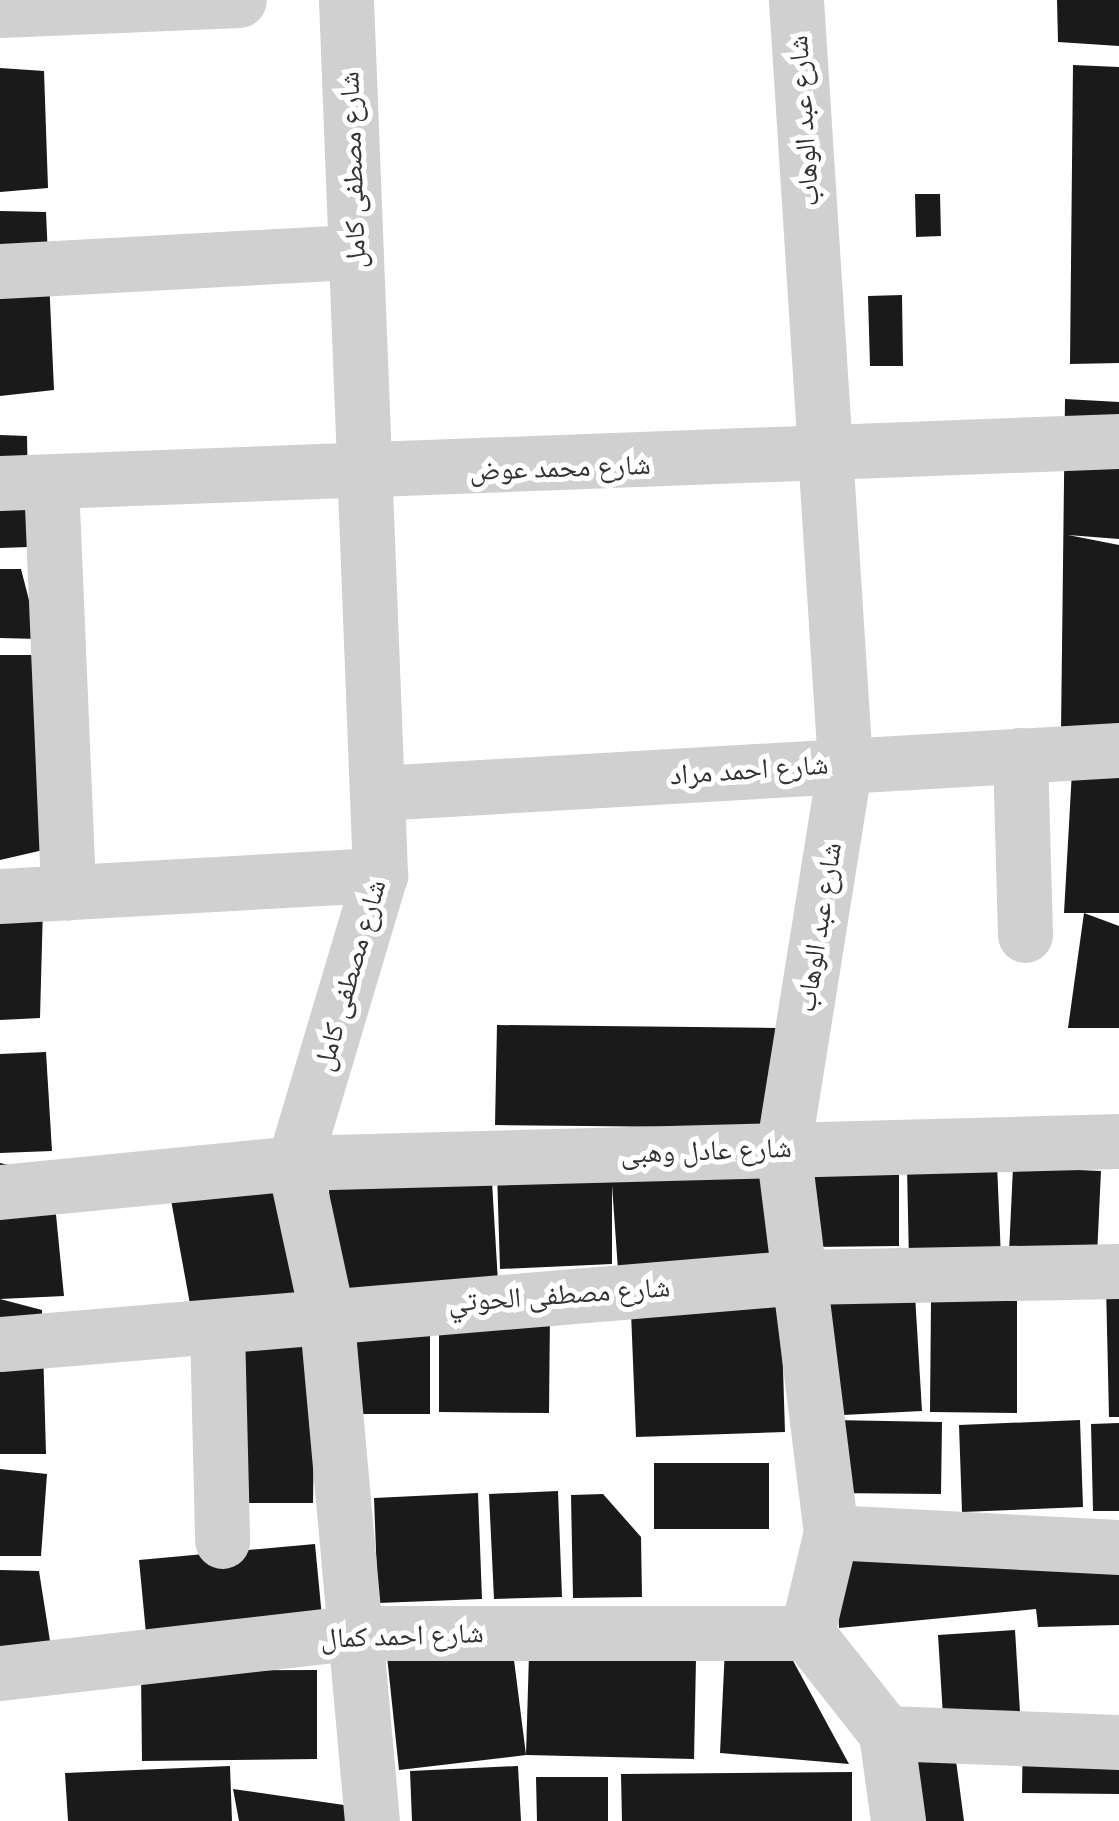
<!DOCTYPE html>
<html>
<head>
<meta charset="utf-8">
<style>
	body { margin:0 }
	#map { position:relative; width:1119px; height:1821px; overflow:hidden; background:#fff; font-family:Figtree,"Noto Naskh Arabic",sans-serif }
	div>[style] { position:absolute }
	.building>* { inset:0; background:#1a1a1a }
	.minor>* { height:55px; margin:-27.5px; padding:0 27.5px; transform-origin:27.5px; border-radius:27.5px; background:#d0d0d0 }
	span { translate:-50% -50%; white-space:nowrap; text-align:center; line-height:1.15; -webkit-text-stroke:10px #fff; paint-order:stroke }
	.street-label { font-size:28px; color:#333 }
</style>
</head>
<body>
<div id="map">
	<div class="building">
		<div style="clip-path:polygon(1057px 0,1119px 0,1119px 46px,1058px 42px)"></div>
		<div style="clip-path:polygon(1073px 65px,1119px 67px,1119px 363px,1070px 364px)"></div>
		<div style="clip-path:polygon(0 68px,44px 71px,48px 188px,0 192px)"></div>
		<div style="clip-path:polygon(915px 194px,940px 194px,941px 236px,916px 237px)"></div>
		<div style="clip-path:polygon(0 211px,46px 212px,54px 390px,0 396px)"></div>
		<div style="clip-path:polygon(902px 295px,903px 366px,870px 366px,868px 296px)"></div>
		<div style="clip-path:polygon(1065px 399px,1119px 402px,1119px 539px,1068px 535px,1119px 545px,1119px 725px,1061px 731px)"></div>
		<div style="clip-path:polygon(0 435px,27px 436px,29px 547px,0 548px)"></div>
		<div style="clip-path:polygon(0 569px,21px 569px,39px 639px,0 638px)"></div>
		<div style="clip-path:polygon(0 655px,44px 655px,52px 848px,0 860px)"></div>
		<div style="clip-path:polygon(1072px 771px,1119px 771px,1119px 913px,1064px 913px)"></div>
		<div style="clip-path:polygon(0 869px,44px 869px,40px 1018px,0 1020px)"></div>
		<div style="clip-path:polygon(1084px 913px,1119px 926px,1119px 1028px,1068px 1028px)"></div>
		<div style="clip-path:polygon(497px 1025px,778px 1028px,777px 1128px,495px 1125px)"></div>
		<div style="clip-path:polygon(46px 1052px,52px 1151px,0 1153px,0 1054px)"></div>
		<div style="clip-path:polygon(778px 1162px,783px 1261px,618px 1270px,612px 1185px,612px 1264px,500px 1269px,497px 1172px)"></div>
		<div style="clip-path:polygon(0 1163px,52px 1174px,64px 1296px,0 1299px)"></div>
		<div style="clip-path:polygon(997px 1164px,1001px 1258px,909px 1262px,907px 1167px)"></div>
		<div style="clip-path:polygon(491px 1165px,498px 1282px,335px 1290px,328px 1174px)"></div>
		<div style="clip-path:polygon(899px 1165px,899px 1246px,812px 1247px,812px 1167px)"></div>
		<div style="clip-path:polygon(1013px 1167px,1101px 1171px,1097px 1256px,1009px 1253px)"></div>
		<div style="clip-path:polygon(282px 1182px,304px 1306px,194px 1326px,171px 1200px)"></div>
		<div style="clip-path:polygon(1106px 1284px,1119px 1284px,1119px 1417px,1109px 1417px)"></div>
		<div style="clip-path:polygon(915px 1295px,922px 1411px,823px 1416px,816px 1301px)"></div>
		<div style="clip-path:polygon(0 1299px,42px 1310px,46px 1454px,0 1454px)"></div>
		<div style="clip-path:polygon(931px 1301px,1017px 1301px,1017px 1413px,930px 1412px)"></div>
		<div style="clip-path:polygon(781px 1306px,785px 1432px,636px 1437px,631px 1312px)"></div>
		<div style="clip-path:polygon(439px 1310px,550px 1311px,549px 1413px,439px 1412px)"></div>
		<div style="clip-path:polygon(352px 1320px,430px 1320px,430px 1414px,352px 1414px)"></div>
		<div style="clip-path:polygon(240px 1344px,315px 1346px,313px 1503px,237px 1503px)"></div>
		<div style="clip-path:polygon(831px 1420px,942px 1422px,941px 1494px,830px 1493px)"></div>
		<div style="clip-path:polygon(1080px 1420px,1083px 1507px,962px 1512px,959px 1425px)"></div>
		<div style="clip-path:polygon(1119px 1423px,1119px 1511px,1093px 1511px,1091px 1424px)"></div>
		<div style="clip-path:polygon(654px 1463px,769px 1463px,769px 1529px,654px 1529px)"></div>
		<div style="clip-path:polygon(0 1469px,47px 1474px,41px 1556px,0 1556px)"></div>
		<div style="clip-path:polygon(558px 1491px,562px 1597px,494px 1599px,489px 1494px)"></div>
		<div style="clip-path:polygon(478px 1493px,482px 1599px,378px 1603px,374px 1498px)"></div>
		<div style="clip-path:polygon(603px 1494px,641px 1537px,642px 1597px,573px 1598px,571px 1495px)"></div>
		<div style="clip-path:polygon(315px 1544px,323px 1628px,147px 1644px,139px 1560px)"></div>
		<div style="clip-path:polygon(1119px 1547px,1119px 1625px,1038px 1627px,1036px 1609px,839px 1628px,836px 1560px)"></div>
		<div style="clip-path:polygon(0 1570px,39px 1571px,50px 1641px,0 1648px)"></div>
		<div style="clip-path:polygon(1015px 1630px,1020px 1712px,943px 1716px,938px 1635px)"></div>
		<div style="clip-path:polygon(512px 1644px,526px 1755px,399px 1770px,387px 1656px)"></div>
		<div style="clip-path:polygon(725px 1648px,791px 1657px,849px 1764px,720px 1753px)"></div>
		<div style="clip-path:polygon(529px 1654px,696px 1659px,694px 1759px,526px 1755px)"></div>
		<div style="clip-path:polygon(317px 1670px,317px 1759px,142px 1761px,141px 1671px)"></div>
		<div style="clip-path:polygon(1023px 1719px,1119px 1721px,1119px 1794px,1022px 1793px)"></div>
		<div style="clip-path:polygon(955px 1753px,964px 1821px,908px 1821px,899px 1761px)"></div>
		<div style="clip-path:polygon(230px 1766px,232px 1821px,68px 1821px,65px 1773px)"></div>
		<div style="clip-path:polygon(518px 1766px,521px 1821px,412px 1821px,410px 1771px)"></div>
		<div style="clip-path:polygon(852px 1772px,852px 1821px,622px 1821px,621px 1774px)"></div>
		<div style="clip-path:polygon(536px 1777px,608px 1777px,608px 1821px,537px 1821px)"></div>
		<div style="clip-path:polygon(233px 1789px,344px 1805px,346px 1821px,239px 1821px)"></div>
	</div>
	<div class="minor">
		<div style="left:346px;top:0;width:876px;rotate:87.77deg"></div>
		<div style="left:380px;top:875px;width:301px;rotate:106.6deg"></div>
		<div style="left:294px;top:1163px;width:151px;rotate:77.8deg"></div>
		<div style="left:326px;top:1311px;width:512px;rotate:84.85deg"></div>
		<div style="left:796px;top:0;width:765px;rotate:86.33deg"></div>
		<div style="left:845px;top:763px;width:390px;rotate:99.1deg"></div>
		<div style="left:783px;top:1148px;width:387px;rotate:82.9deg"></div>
		<div style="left:831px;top:1532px;width:104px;rotate:103.4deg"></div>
		<div style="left:807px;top:1633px;width:127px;rotate:51.7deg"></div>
		<div style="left:886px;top:1733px;width:89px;rotate:82.2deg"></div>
		<div style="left:0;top:10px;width:239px;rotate:-2.4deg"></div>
		<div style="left:0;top:271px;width:356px;rotate:-3.1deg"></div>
		<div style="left:51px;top:482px;width:411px;rotate:87.6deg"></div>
		<div style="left:0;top:483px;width:1120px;rotate:-2.15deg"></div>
		<div style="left:1020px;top:755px;width:180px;rotate:88.4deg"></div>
		<div style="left:378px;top:793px;width:742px;rotate:-3.32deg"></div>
		<div style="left:0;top:896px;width:381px;rotate:-3.2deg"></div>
		<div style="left:0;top:1192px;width:295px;rotate:-5.6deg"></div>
		<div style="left:294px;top:1163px;width:825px;rotate:-1.53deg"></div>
		<div style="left:217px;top:1329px;width:212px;rotate:88.6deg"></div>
		<div style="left:0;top:1344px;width:805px;rotate:-4.78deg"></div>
		<div style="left:802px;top:1277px;width:317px;rotate:-1.1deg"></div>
		<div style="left:831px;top:1532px;width:288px;rotate:3deg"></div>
		<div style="left:0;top:1673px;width:354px;rotate:-6.5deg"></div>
		<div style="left:352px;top:1633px;width:455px"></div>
		<div style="left:886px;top:1733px;width:233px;rotate:2.2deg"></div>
	</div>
	<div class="street-label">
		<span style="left:803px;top:121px;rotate:-94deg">شارع عبد الوهاب</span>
		<span style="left:352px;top:170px;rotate:-92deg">شارع مصطفى كامل</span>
		<span style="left:560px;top:467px;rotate:-2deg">شارع محمد عوض</span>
		<span style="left:749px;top:769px;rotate:-4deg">شارع احمد مراد</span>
		<span style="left:818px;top:927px;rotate:-81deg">شارع عبد الوهاب</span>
		<span style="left:349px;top:975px;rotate:-74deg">شارع مصطفى كامل</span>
		<span style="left:706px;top:1150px;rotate:-2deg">شارع عادل وهبى</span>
		<span style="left:559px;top:1294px;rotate:-4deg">شارع مصطفى الحوتي</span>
		<span style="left:402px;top:1635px;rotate:-2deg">شارع احمد كمال</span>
	</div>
</div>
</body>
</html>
